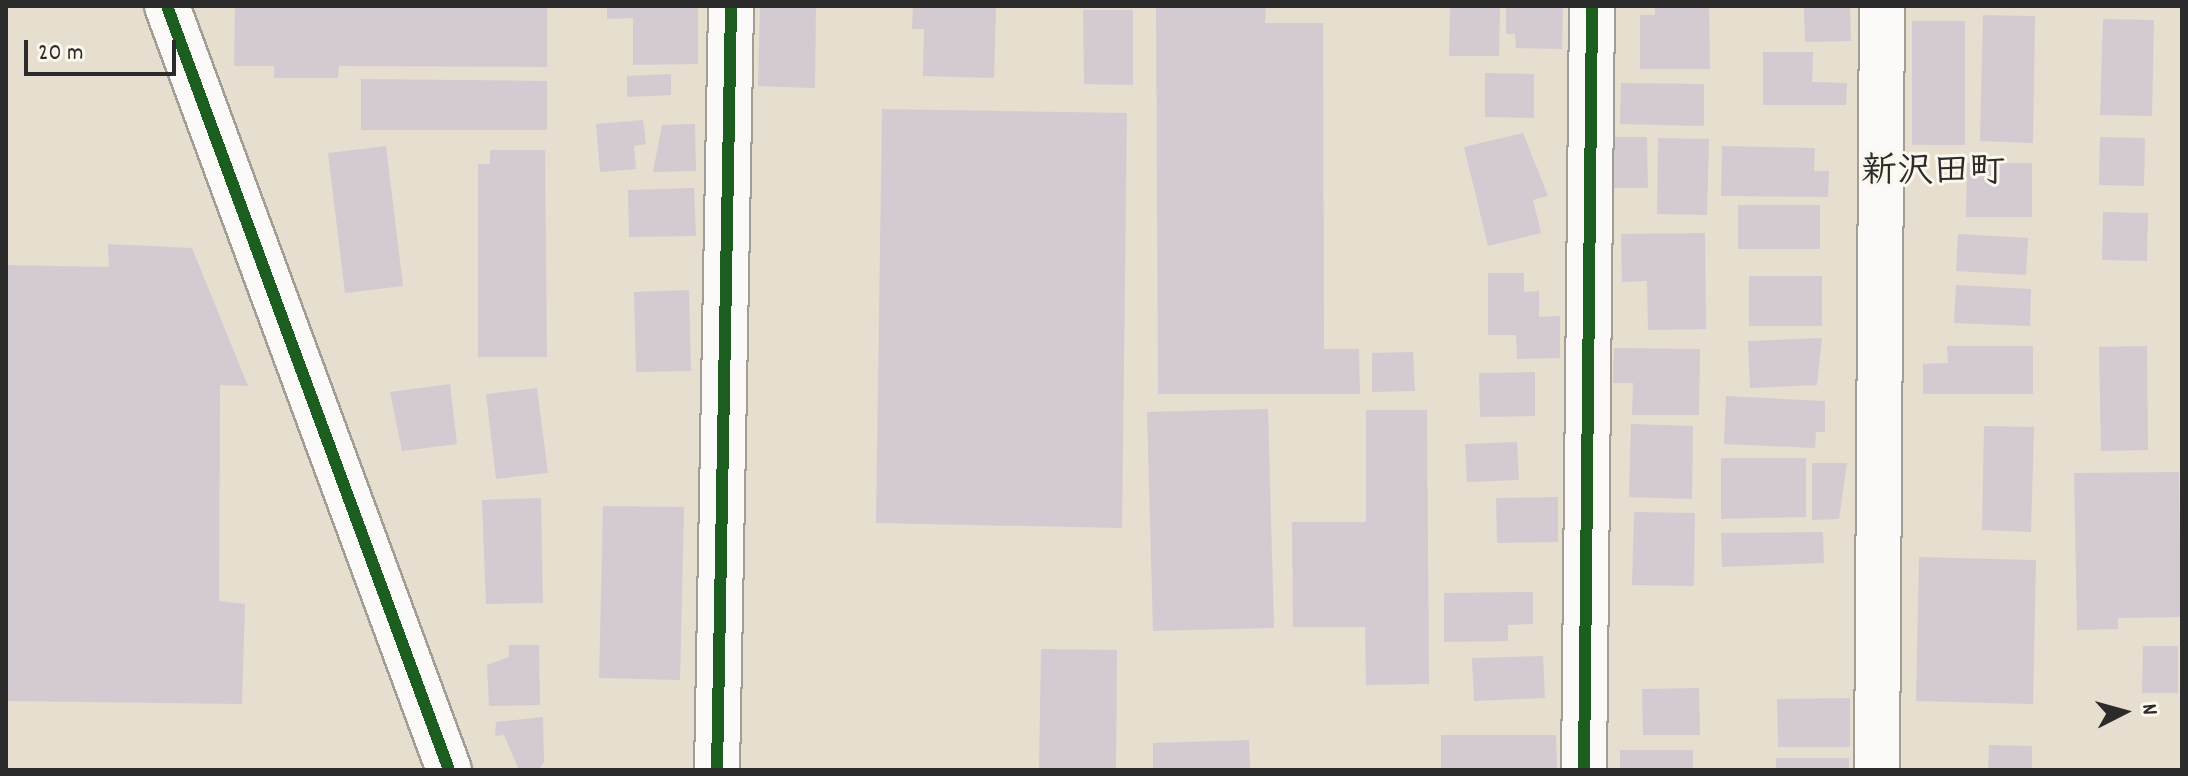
<!DOCTYPE html>
<html>
<head>
<meta charset="utf-8">
<style>
	body { margin:0 }
	#map { position:relative; width:2188px; height:776px; overflow:hidden; background:#e6dece; font-family:Dekko,"Klee One",sans-serif }
	div>[style] { position:absolute }
	.building>* { inset:0; background:#d3cbd1 }
	.roads { filter:drop-shadow(2px 0 #a29e95) drop-shadow(-2px 0 #a29e95) drop-shadow(0 2px #a29e95) drop-shadow(0 -2px #a29e95) }
	.street>* { height:44px; margin:-22px; padding:0 22px; transform-origin:22px; border-radius:22px; background:#fbfaf8 }
	.secondary>* { height:44px; margin:-22px; padding:0 22px; transform-origin:22px; border-radius:22px; background:#fbfaf8 }
	.cycleway>* { height:12px; margin:-6px; padding:0 6px; transform-origin:6px; border-radius:6px; background:#1b5e20 }
	span { translate:-50% -50%; white-space:nowrap; text-align:center; line-height:1.15; -webkit-text-stroke:6px #fbf7ec; paint-order:stroke }
	.quarter-label { font-size:36px; color:#2b2b2b; font-weight:700 }
	.frame { position:absolute; inset:0; border:8px solid #2b2b2b; pointer-events:none }
	.north { position:absolute; left:2084px; top:672px; width:80px; height:80px; -webkit-text-stroke:6px #fbf7ec; paint-order:stroke; rotate:84deg; font-size:22px; font-weight:700; line-height:32px; text-align:center; color:#2b2b2b }
	.north::after { content:''; display:block; margin:auto; width:28px; height:36px; background:#2b2b2b; clip-path:polygon(50% 0,100% 100%,50% 72%,0 100%) }
	.scale { position:absolute; left:24px; top:40px; width:152px; height:36px; box-sizing:border-box; border:4px solid #2b2b2b; border-top:0; padding-left:10px; font-size:24px; line-height:28px; white-space:nowrap; color:#2b2b2b; -webkit-text-stroke:6px #fbf7ec; paint-order:stroke }
</style>
</head>
<body>
<div id="map">
	<div class="building">
		<div style="clip-path:polygon(235px 6px,547px 6px,547px 67px,339px 66px,338px 78px,274px 78px,274px 66px,234px 66px)"></div>
		<div style="clip-path:polygon(607px 6px,698px 6px,698px 64px,633px 65px,633px 18px,607px 19px)"></div>
		<div style="clip-path:polygon(760px 6px,816px 6px,815px 88px,758px 86px)"></div>
		<div style="clip-path:polygon(913px 6px,996px 6px,994px 78px,923px 76px,924px 29px,912px 29px)"></div>
		<div style="clip-path:polygon(1156px 6px,1266px 6px,1265px 23px,1323px 23px,1324px 349px,1359px 349px,1360px 394px,1158px 394px)"></div>
		<div style="clip-path:polygon(1450px 6px,1500px 6px,1499px 56px,1449px 56px)"></div>
		<div style="clip-path:polygon(1506px 6px,1563px 6px,1562px 49px,1516px 48px,1515px 34px,1506px 34px)"></div>
		<div style="clip-path:polygon(1655px 6px,1709px 6px,1710px 69px,1640px 69px,1640px 15px,1655px 15px)"></div>
		<div style="clip-path:polygon(1804px 6px,1850px 6px,1851px 41px,1805px 42px)"></div>
		<div style="clip-path:polygon(1083px 10px,1133px 10px,1133px 85px,1084px 84px)"></div>
		<div style="clip-path:polygon(1983px 15px,2035px 16px,2033px 143px,1980px 141px)"></div>
		<div style="clip-path:polygon(2103px 19px,2154px 20px,2152px 116px,2100px 115px)"></div>
		<div style="clip-path:polygon(1912px 21px,1965px 21px,1965px 145px,1912px 145px)"></div>
		<div style="clip-path:polygon(1763px 52px,1813px 52px,1812px 82px,1847px 83px,1846px 105px,1763px 105px)"></div>
		<div style="clip-path:polygon(1485px 73px,1534px 74px,1534px 118px,1485px 117px)"></div>
		<div style="clip-path:polygon(671px 74px,671px 95px,627px 97px,627px 76px)"></div>
		<div style="clip-path:polygon(361px 79px,547px 81px,547px 130px,361px 130px)"></div>
		<div style="clip-path:polygon(1621px 83px,1704px 84px,1704px 126px,1620px 124px)"></div>
		<div style="clip-path:polygon(882px 109px,1127px 113px,1122px 528px,876px 523px)"></div>
		<div style="clip-path:polygon(643px 120px,646px 144px,634px 146px,636px 169px,600px 172px,596px 124px)"></div>
		<div style="clip-path:polygon(695px 124px,696px 171px,653px 172px,662px 125px)"></div>
		<div style="clip-path:polygon(1523px 133px,1548px 196px,1533px 200px,1541px 233px,1488px 246px,1464px 147px)"></div>
		<div style="clip-path:polygon(1609px 137px,1647px 137px,1648px 188px,1609px 188px)"></div>
		<div style="clip-path:polygon(2100px 137px,2145px 138px,2144px 186px,2099px 185px)"></div>
		<div style="clip-path:polygon(1658px 138px,1709px 139px,1707px 215px,1657px 214px)"></div>
		<div style="clip-path:polygon(386px 146px,403px 286px,345px 293px,328px 153px)"></div>
		<div style="clip-path:polygon(1722px 146px,1815px 148px,1814px 171px,1829px 171px,1828px 197px,1721px 196px)"></div>
		<div style="clip-path:polygon(490px 150px,545px 150px,547px 357px,478px 357px,478px 164px,490px 164px)"></div>
		<div style="clip-path:polygon(1967px 163px,2032px 163px,2032px 217px,1966px 217px)"></div>
		<div style="clip-path:polygon(694px 188px,696px 236px,629px 237px,628px 190px)"></div>
		<div style="clip-path:polygon(1738px 205px,1820px 205px,1820px 249px,1738px 249px)"></div>
		<div style="clip-path:polygon(2103px 212px,2148px 213px,2147px 261px,2102px 260px)"></div>
		<div style="clip-path:polygon(1705px 233px,1706px 329px,1648px 330px,1647px 281px,1622px 282px,1621px 234px)"></div>
		<div style="clip-path:polygon(1958px 234px,2028px 238px,2026px 275px,1956px 271px)"></div>
		<div style="clip-path:polygon(108px 244px,192px 248px,248px 386px,220px 385px,219px 601px,245px 604px,242px 704px,6px 701px,6px 265px,109px 267px)"></div>
		<div style="clip-path:polygon(1488px 273px,1524px 273px,1524px 292px,1539px 291px,1539px 317px,1560px 316px,1560px 358px,1517px 359px,1516px 335px,1488px 335px)"></div>
		<div style="clip-path:polygon(1749px 276px,1822px 276px,1822px 326px,1749px 326px)"></div>
		<div style="clip-path:polygon(1956px 285px,2031px 289px,2030px 326px,1954px 323px)"></div>
		<div style="clip-path:polygon(689px 290px,691px 371px,636px 372px,634px 292px)"></div>
		<div style="clip-path:polygon(1822px 338px,1817px 385px,1750px 388px,1748px 341px)"></div>
		<div style="clip-path:polygon(1947px 346px,2033px 346px,2033px 394px,1923px 394px,1923px 364px,1948px 363px)"></div>
		<div style="clip-path:polygon(2147px 346px,2148px 450px,2101px 451px,2099px 347px)"></div>
		<div style="clip-path:polygon(1614px 348px,1700px 349px,1699px 415px,1632px 415px,1633px 383px,1613px 383px)"></div>
		<div style="clip-path:polygon(1413px 352px,1415px 391px,1372px 392px,1372px 353px)"></div>
		<div style="clip-path:polygon(1535px 372px,1535px 416px,1480px 417px,1479px 373px)"></div>
		<div style="clip-path:polygon(450px 384px,457px 444px,402px 451px,390px 392px)"></div>
		<div style="clip-path:polygon(537px 388px,548px 473px,496px 479px,486px 394px)"></div>
		<div style="clip-path:polygon(1726px 396px,1825px 401px,1825px 432px,1816px 432px,1815px 448px,1724px 444px)"></div>
		<div style="clip-path:polygon(1268px 409px,1274px 628px,1153px 631px,1147px 412px)"></div>
		<div style="clip-path:polygon(1366px 410px,1427px 410px,1429px 684px,1366px 685px,1365px 627px,1293px 627px,1292px 522px,1366px 522px)"></div>
		<div style="clip-path:polygon(1631px 424px,1693px 426px,1692px 499px,1629px 497px)"></div>
		<div style="clip-path:polygon(1984px 426px,2034px 427px,2031px 532px,1982px 530px)"></div>
		<div style="clip-path:polygon(1517px 442px,1519px 480px,1467px 482px,1465px 444px)"></div>
		<div style="clip-path:polygon(1721px 458px,1806px 458px,1806px 517px,1721px 519px)"></div>
		<div style="clip-path:polygon(1812px 463px,1847px 463px,1839px 519px,1812px 520px)"></div>
		<div style="clip-path:polygon(2179px 472px,2181px 617px,2118px 618px,2118px 629px,2077px 630px,2074px 473px)"></div>
		<div style="clip-path:polygon(1558px 497px,1558px 542px,1497px 543px,1496px 498px)"></div>
		<div style="clip-path:polygon(541px 498px,543px 603px,486px 604px,482px 500px)"></div>
		<div style="clip-path:polygon(603px 506px,684px 507px,680px 680px,599px 678px)"></div>
		<div style="clip-path:polygon(1634px 512px,1695px 513px,1694px 586px,1632px 585px)"></div>
		<div style="clip-path:polygon(1823px 532px,1824px 563px,1722px 567px,1721px 533px)"></div>
		<div style="clip-path:polygon(1919px 557px,2036px 560px,2033px 704px,1916px 701px)"></div>
		<div style="clip-path:polygon(1533px 592px,1533px 624px,1508px 625px,1508px 641px,1444px 642px,1444px 593px)"></div>
		<div style="clip-path:polygon(509px 645px,539px 645px,540px 705px,489px 706px,487px 665px,509px 657px)"></div>
		<div style="clip-path:polygon(2143px 646px,2178px 646px,2178px 693px,2142px 693px)"></div>
		<div style="clip-path:polygon(1041px 649px,1117px 650px,1116px 770px,1039px 770px)"></div>
		<div style="clip-path:polygon(1543px 656px,1545px 698px,1474px 701px,1472px 658px)"></div>
		<div style="clip-path:polygon(1699px 688px,1700px 735px,1643px 735px,1642px 689px)"></div>
		<div style="clip-path:polygon(1850px 698px,1850px 747px,1778px 747px,1777px 699px)"></div>
		<div style="clip-path:polygon(543px 717px,544px 762px,539px 770px,519px 770px,504px 735px,495px 736px,496px 722px)"></div>
		<div style="clip-path:polygon(1441px 735px,1556px 735px,1557px 770px,1441px 770px)"></div>
		<div style="clip-path:polygon(1249px 740px,1250px 770px,1153px 770px,1153px 743px)"></div>
		<div style="clip-path:polygon(1989px 745px,2032px 746px,2032px 770px,1988px 770px)"></div>
		<div style="clip-path:polygon(1620px 750px,1693px 750px,1693px 770px,1620px 770px)"></div>
		<div style="clip-path:polygon(1776px 758px,1849px 758px,1849px 770px,1776px 770px)"></div>
	</div>
	<div class="roads">
		<div class="street">
			<div style="left:717px;top:770px;width:764px;rotate:-88.95deg"></div>
			<div style="left:1584px;top:770px;width:764px;rotate:-89.4deg"></div>
			<div style="left:1877px;top:770px;width:764px;rotate:-89.63deg"></div>
		</div>
		<div class="secondary">
			<div style="left:167px;top:6px;width:814px;rotate:69.74deg"></div>
		</div>
	</div>
	<div class="cycleway">
		<div style="left:167px;top:6px;width:814px;rotate:69.74deg"></div>
		<div style="left:717px;top:770px;width:764px;rotate:-88.95deg"></div>
		<div style="left:1584px;top:770px;width:764px;rotate:-89.4deg"></div>
	</div>
	<div class="quarter-label">
		<span style="left:1933px;top:175px">新沢田町</span>
	</div>
	<div class="frame"></div>
	<div class="north">N</div>
	<div class="scale">20 m</div>
</div>
</body>
</html>
